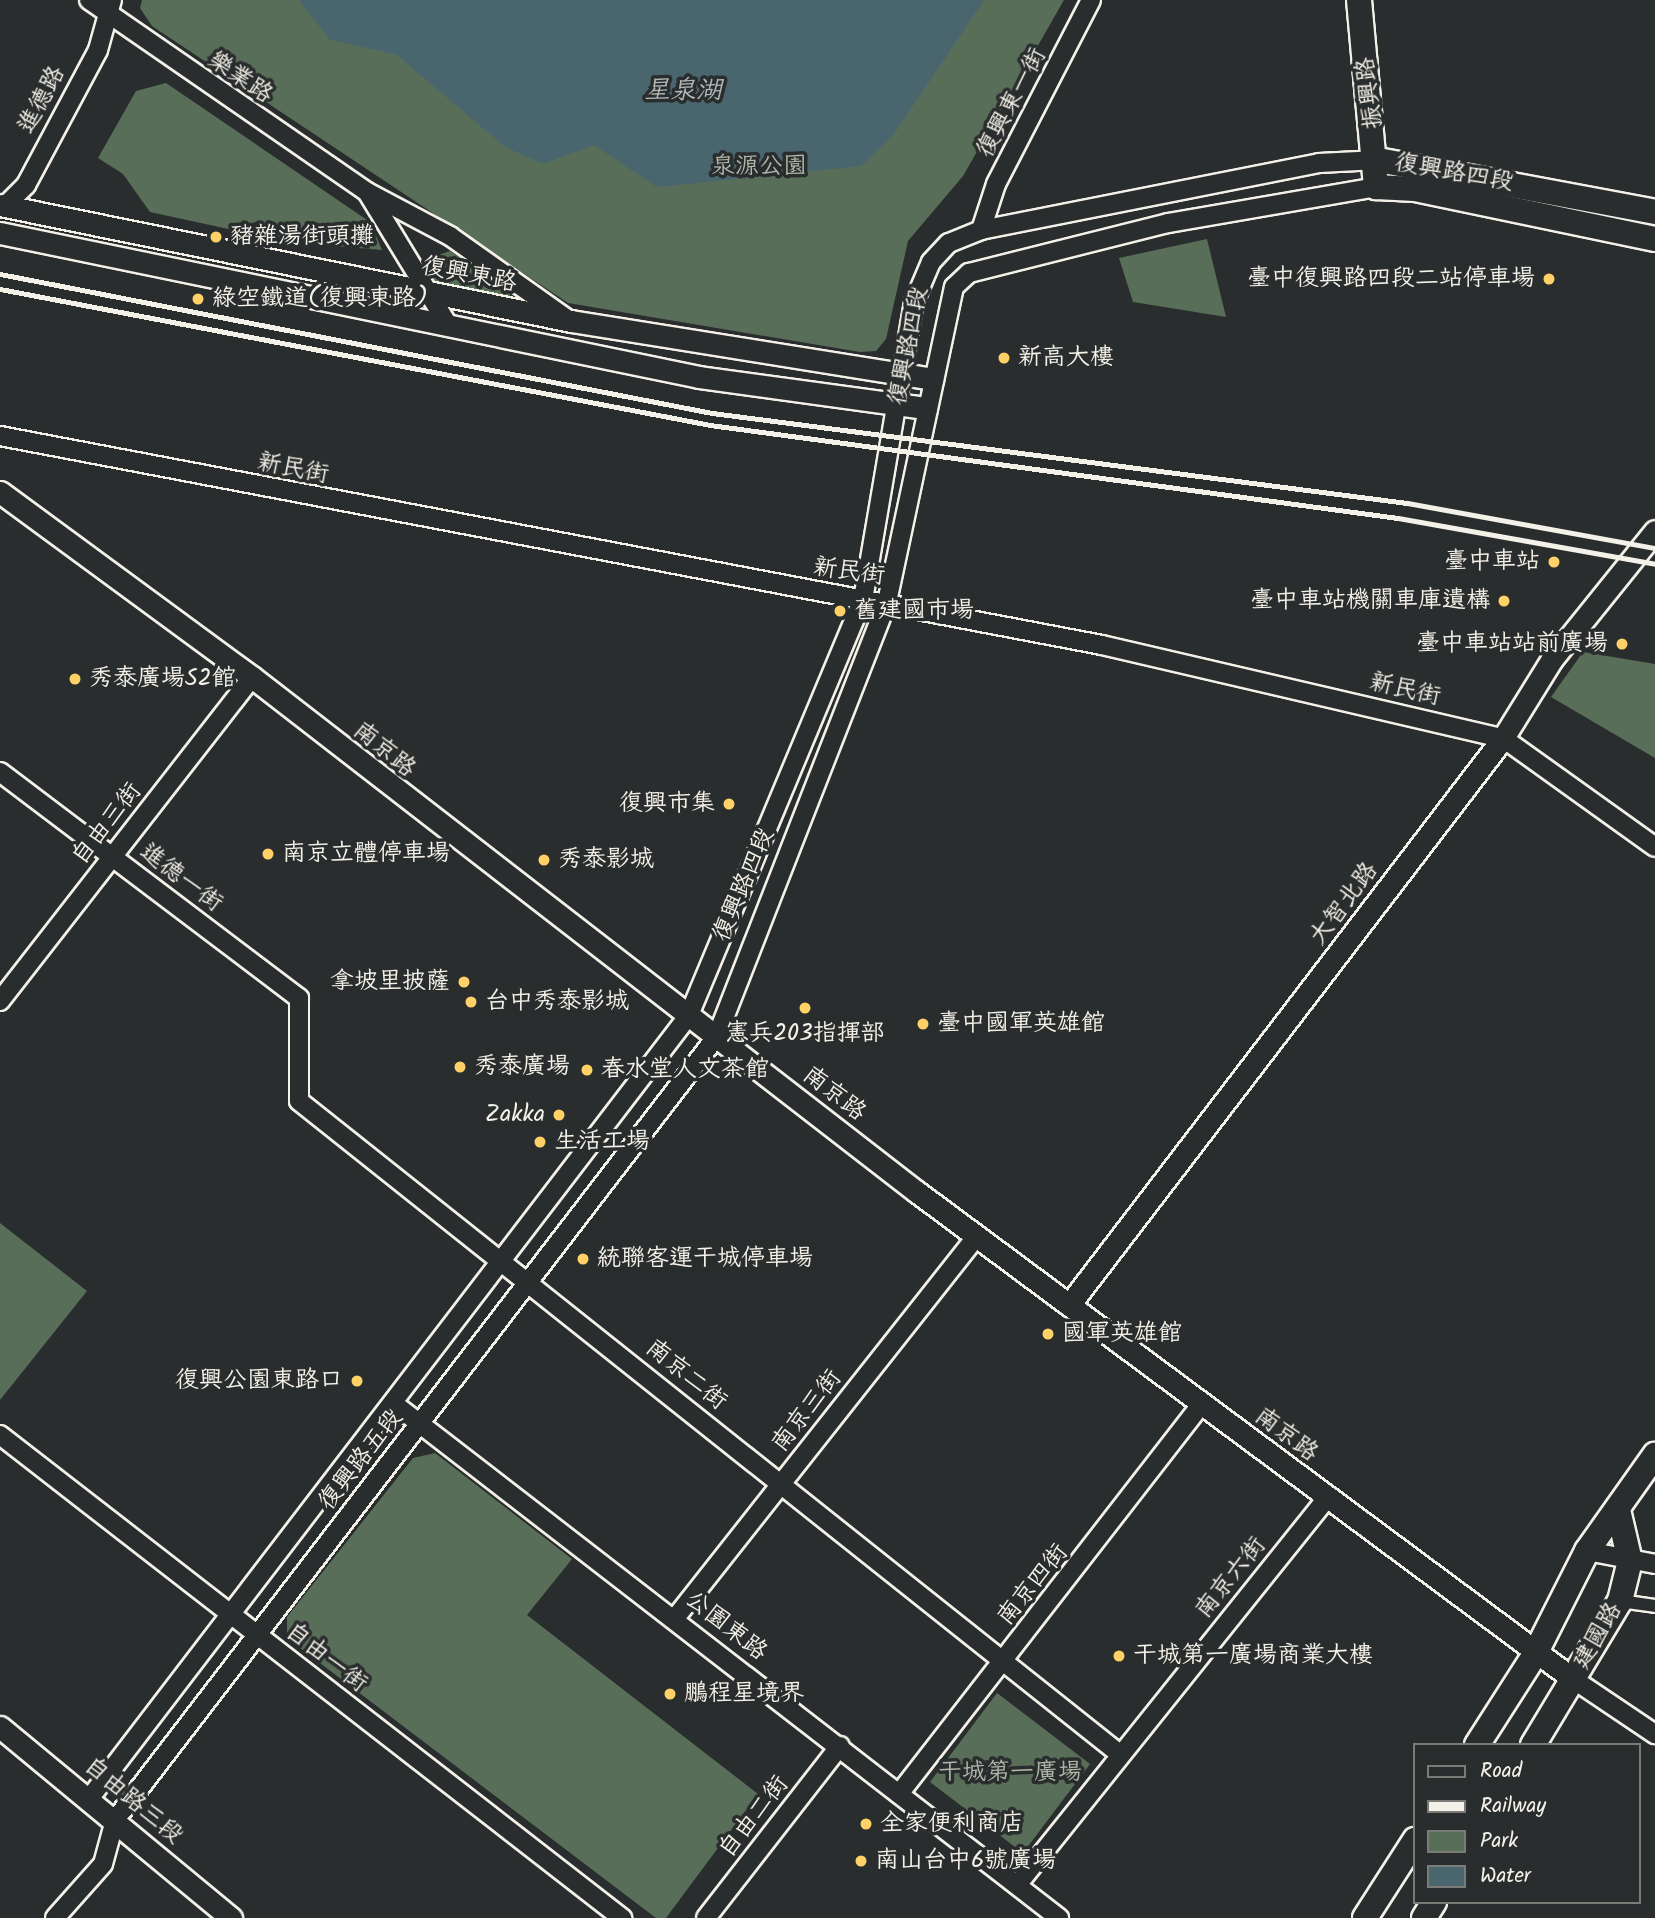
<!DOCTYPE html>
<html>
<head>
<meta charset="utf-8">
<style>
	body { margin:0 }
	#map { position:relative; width:1655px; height:1918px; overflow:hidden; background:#2a2d2e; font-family:Kalam,"LXGW WenKai TC",sans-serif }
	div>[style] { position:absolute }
	.green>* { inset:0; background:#596e59 }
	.water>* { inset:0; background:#49656d }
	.roads { filter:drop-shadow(2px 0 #f4f1e8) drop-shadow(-2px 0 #f4f1e8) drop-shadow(0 2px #f4f1e8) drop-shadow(0 -2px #f4f1e8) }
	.pedestrian>* { height:12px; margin:-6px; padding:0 6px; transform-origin:6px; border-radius:6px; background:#2a2d2e }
	.minor>* { height:18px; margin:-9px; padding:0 9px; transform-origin:9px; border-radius:9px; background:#2a2d2e }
	.tertiary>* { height:21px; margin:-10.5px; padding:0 10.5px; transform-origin:10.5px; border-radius:10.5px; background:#2a2d2e }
	.secondary>* { height:24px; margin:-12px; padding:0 12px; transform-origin:12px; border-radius:12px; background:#2a2d2e }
	.rail>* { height:5px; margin:-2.5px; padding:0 2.5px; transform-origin:2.5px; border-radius:2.5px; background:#f4f1e8 }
	.dots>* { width:19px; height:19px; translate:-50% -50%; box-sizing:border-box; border:4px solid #2a2d2e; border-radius:50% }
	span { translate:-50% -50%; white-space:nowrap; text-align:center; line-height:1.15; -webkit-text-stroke:7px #2a2d2e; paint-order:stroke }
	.street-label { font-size:24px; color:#f4f1e8 }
	.park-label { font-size:24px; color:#aeb6a8 }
	.poi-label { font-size:24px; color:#f4f1e8 }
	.left { translate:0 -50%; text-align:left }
	.right { translate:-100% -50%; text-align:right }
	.water-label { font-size:26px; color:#b0b9b7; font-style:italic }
	.legend { position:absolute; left:1413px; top:1743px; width:228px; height:161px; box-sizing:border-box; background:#2a2d2e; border:2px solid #7b7b78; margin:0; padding:9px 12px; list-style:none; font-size:21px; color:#f4f1e8 }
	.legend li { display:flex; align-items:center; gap:14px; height:35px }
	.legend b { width:35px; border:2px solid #7b7b78 }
</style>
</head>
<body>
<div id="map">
	<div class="green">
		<div style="clip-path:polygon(142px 0,1064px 0,963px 176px,908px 241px,886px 339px,876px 351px,860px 352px,568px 303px,152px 26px,140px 8px)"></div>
		<div style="clip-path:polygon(166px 83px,370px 222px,382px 250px,289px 242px,150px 212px,123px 174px,98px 158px,136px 91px)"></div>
		<div style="clip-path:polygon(1207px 239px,1226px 317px,1133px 302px,1119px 258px)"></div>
		<div style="clip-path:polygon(450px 251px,509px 291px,511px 298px,507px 302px,437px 285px,424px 260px)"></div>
		<div style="clip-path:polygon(1583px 652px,1655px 664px,1655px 758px,1551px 697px)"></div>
		<div style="clip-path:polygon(0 1223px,87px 1291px,0 1400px)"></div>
		<div style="clip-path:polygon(435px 1453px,572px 1559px,527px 1615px,758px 1794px,666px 1918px,656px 1918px,287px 1638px,287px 1617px,413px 1458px)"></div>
		<div style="clip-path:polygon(997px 1693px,1090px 1764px,1023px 1853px,930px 1782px)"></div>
	</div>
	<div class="water">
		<div style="clip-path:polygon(299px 0,984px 0,892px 137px,861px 166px,657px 187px,594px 145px,543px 164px,505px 147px,397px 55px,329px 39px)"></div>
	</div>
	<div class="roads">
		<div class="pedestrian">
			<div style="left:1620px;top:1601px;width:35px;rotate:8deg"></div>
		</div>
		<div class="minor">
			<div style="left:89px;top:0;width:338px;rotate:34.6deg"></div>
			<div style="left:367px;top:192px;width:94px;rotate:27.9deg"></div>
			<div style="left:450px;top:236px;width:142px;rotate:35.3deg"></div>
			<div style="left:369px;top:195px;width:152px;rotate:58.7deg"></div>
			<div style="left:5px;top:206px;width:30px;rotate:-45deg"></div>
			<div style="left:26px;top:185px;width:153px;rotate:-61.9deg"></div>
			<div style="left:98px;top:50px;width:52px;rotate:-74.4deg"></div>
			<div style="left:981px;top:230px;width:48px;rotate:-71.9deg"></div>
			<div style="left:996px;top:184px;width:207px;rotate:-62.7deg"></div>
			<div style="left:0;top:436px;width:1122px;rotate:10.74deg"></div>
			<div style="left:1102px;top:645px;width:412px;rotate:13.1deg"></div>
			<div style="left:1503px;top:738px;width:187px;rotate:35.6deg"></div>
			<div style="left:0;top:772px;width:375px;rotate:37.1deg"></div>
			<div style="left:299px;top:998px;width:103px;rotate:90deg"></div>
			<div style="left:299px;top:1101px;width:1050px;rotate:38.51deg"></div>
			<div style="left:0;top:1001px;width:410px;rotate:-52.1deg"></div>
			<div style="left:393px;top:1403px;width:842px;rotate:37.71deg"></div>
			<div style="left:0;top:1435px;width:788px;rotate:37.83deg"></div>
			<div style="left:1587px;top:1551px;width:69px;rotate:10.8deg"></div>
			<div style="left:676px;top:1617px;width:486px;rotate:-51.7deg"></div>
			<div style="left:1573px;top:1679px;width:99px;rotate:33.9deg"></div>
			<div style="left:899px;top:1794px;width:493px;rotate:-52.2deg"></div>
			<div style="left:89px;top:1799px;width:987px;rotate:-52.57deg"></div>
			<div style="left:689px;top:1015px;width:450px;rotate:-67.3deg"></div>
			<div style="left:863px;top:600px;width:302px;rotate:-80.3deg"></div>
			<div style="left:914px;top:302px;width:43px;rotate:-67deg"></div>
			<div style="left:931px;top:262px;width:26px;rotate:-47deg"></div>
			<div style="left:949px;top:243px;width:35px;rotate:-22deg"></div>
			<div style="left:981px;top:230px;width:345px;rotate:-11.2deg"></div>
			<div style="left:1319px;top:163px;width:59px;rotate:-2.9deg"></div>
			<div style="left:1017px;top:1885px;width:494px;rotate:-51.3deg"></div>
			<div style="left:55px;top:1918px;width:72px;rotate:-48.4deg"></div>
			<div style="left:103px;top:1864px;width:46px;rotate:-74.7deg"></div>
			<div style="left:115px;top:1820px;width:988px;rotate:-52.48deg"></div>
			<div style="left:717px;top:1036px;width:466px;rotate:-68.6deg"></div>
			<div style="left:887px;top:602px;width:322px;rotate:-78deg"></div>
			<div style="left:954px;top:287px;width:21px;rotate:-43deg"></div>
			<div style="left:969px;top:273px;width:205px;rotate:-14.1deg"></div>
			<div style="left:1168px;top:223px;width:211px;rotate:-9.8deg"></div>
			<div style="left:706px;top:1918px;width:218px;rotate:-52.1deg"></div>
		</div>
		<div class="tertiary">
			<div style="left:0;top:205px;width:583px;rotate:11.48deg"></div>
			<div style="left:571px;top:321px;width:366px;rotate:9.1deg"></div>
			<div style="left:0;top:233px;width:714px;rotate:11.64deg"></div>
			<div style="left:699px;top:377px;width:229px;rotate:7.8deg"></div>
			<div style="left:0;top:492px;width:313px;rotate:36.3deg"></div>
			<div style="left:252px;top:677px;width:841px;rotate:37.76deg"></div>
			<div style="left:917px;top:1192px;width:817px;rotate:36.59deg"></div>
			<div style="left:1069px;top:1305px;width:714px;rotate:-52.57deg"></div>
			<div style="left:1503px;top:738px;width:93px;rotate:-58.2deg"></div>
			<div style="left:1552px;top:659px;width:164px;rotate:-51.2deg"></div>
			<div style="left:0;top:1727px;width:300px;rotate:39.6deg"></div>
		</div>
		<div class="secondary">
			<div style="left:1359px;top:0;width:188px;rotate:84.8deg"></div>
			<div style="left:1376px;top:187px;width:39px;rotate:3deg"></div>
			<div style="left:1415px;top:189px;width:245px;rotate:11.8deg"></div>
			<div style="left:1378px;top:160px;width:282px;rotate:10.6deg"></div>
			<div style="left:1477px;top:1745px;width:106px;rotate:-57.4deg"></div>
			<div style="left:1534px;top:1656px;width:118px;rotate:-63.2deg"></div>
			<div style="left:1587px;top:1551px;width:118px;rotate:-54.7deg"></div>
			<div style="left:1533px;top:1745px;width:168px;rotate:-58.9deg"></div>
			<div style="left:1620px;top:1601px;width:41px;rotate:-76deg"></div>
			<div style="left:1630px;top:1561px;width:52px;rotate:-103.2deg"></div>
			<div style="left:1365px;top:1918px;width:93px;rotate:-57.3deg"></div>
			<div style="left:1424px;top:1918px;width:19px;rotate:-58deg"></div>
		</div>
	</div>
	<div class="rail">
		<div style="left:0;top:274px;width:725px;rotate:11.05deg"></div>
		<div style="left:712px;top:413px;width:701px;rotate:7.38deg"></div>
		<div style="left:1407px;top:503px;width:252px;rotate:10.3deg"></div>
		<div style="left:0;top:289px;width:723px;rotate:10.84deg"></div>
		<div style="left:710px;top:425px;width:694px;rotate:7.7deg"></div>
		<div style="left:1398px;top:518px;width:261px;rotate:10.1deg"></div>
	</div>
	<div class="dots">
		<div style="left:216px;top:237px;background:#ffd166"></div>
		<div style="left:1549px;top:279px;background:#ffd166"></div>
		<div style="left:198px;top:299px;background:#ffd166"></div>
		<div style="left:1004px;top:358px;background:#ffd166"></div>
		<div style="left:1554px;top:562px;background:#ffd166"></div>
		<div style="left:1504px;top:601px;background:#ffd166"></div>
		<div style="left:840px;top:611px;background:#ffd166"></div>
		<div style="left:1622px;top:644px;background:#ffd166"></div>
		<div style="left:75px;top:679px;background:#ffd166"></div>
		<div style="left:729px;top:804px;background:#ffd166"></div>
		<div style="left:268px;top:854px;background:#ffd166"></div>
		<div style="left:544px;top:860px;background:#ffd166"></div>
		<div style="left:464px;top:982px;background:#ffd166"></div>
		<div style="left:471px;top:1002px;background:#ffd166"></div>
		<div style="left:805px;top:1008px;background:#ffd166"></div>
		<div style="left:923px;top:1024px;background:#ffd166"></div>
		<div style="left:460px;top:1067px;background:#ffd166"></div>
		<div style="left:587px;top:1070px;background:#ffd166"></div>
		<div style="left:559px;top:1115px;background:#ffd166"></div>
		<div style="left:540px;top:1142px;background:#ffd166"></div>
		<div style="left:583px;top:1259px;background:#ffd166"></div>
		<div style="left:1048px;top:1334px;background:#ffd166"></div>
		<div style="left:357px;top:1381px;background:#ffd166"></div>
		<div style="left:1119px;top:1656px;background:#ffd166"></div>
		<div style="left:670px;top:1694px;background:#ffd166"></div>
		<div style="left:866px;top:1824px;background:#ffd166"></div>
		<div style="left:861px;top:1861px;background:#ffd166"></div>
	</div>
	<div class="street-label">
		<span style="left:240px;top:78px;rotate:34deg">樂業路</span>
		<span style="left:1370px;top:93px;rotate:-97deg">振興路</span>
		<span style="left:42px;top:100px;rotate:-62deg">進德路</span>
		<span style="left:1012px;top:103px;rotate:-62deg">復興東一街</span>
		<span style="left:1454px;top:173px;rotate:10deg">復興路四段</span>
		<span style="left:469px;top:275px;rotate:11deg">復興東路</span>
		<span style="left:909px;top:346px;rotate:-79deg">復興路四段</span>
		<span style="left:293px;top:469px;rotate:11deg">新民街</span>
		<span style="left:849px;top:572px;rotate:8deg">新民街</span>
		<span style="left:1405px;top:690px;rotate:13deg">新民街</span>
		<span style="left:384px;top:750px;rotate:39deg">南京路</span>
		<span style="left:107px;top:824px;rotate:-52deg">自由三街</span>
		<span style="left:181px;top:878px;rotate:37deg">進德一街</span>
		<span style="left:744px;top:885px;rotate:-67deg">復興路四段</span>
		<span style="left:1344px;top:904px;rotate:-53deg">大智北路</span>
		<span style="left:834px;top:1094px;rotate:38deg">南京路</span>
		<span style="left:686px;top:1375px;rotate:39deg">南京二街</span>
		<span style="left:807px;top:1411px;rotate:-52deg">南京三街</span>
		<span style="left:1286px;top:1435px;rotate:37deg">南京路</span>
		<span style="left:361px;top:1460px;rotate:-52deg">復興路五段</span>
		<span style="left:1231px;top:1578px;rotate:-51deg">南京六街</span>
		<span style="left:1033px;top:1585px;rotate:-51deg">南京四街</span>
		<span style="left:726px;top:1626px;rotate:38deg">公園東路</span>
		<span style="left:1598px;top:1636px;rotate:-60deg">建國路</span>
		<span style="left:326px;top:1658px;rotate:38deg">自由一街</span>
		<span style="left:133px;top:1801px;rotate:40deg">自由路三段</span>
		<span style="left:754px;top:1817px;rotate:-52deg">自由二街</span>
	</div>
	<div class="park-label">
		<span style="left:759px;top:167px">泉源公園</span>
		<span style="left:1010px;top:1773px">干城第一廣場</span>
	</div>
	<div class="poi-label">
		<span class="left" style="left:230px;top:237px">豬雜湯街頭攤</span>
		<span class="right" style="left:1535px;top:279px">臺中復興路四段二站停車場</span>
		<span class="left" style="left:212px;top:299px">綠空鐵道(復興東路)</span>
		<span class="left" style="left:1018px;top:358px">新高大樓</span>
		<span class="right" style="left:1540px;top:562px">臺中車站</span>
		<span class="right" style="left:1490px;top:601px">臺中車站機關車庫遺構</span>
		<span class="left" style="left:854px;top:611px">舊建國市場</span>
		<span class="right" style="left:1608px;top:644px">臺中車站站前廣場</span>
		<span class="left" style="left:89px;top:679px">秀泰廣場S2館</span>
		<span class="right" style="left:715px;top:804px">復興市集</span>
		<span class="left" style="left:282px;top:854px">南京立體停車場</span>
		<span class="left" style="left:558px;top:860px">秀泰影城</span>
		<span class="right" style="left:450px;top:982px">拿坡里披薩</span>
		<span class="left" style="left:485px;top:1002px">台中秀泰影城</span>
		<span class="left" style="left:937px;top:1024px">臺中國軍英雄館</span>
		<span style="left:805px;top:1034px">憲兵203指揮部</span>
		<span class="left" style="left:474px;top:1067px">秀泰廣場</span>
		<span class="left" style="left:601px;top:1070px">春水堂人文茶館</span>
		<span class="right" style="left:545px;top:1115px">Zakka</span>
		<span class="left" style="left:554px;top:1142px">生活工場</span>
		<span class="left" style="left:597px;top:1259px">統聯客運干城停車場</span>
		<span class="left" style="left:1062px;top:1334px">國軍英雄館</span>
		<span class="right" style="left:343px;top:1381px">復興公園東路口</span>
		<span class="left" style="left:1133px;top:1656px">干城第一廣場商業大樓</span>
		<span class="left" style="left:684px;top:1694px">鵬程星境界</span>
		<span class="left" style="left:880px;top:1824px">全家便利商店</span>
		<span class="left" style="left:875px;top:1861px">南山台中6號廣場</span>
	</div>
	<div class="water-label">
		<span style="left:683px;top:92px">星泉湖</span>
	</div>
	<ul class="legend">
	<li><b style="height:9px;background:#2a2d2e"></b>Road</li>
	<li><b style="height:9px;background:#f4f1e8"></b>Railway</li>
	<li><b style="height:19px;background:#596e59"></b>Park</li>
	<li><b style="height:19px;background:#49656d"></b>Water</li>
	</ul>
</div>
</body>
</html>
